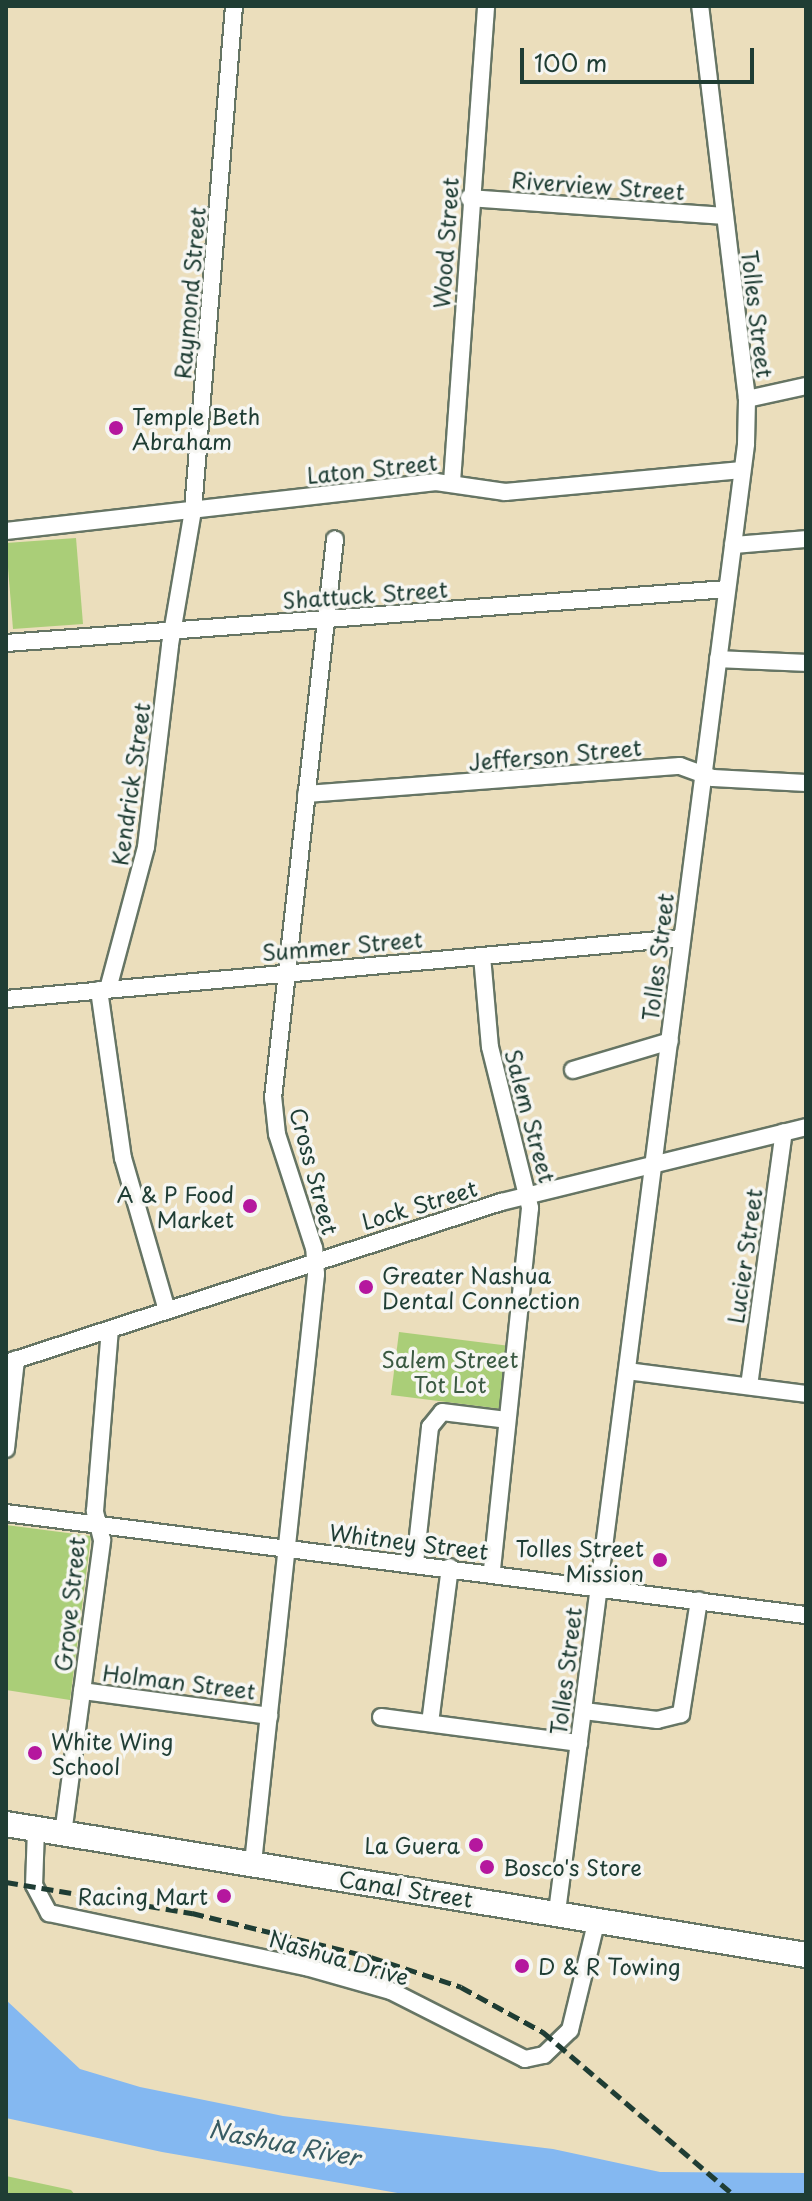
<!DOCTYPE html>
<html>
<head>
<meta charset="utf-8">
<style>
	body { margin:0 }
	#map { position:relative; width:812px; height:2201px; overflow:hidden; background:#ebdebc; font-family:"Playpen Sans",sans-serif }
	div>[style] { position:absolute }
	.green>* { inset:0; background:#aace78 }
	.water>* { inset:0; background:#84b8f1 }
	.roads { filter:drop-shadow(2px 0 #667564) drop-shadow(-2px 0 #667564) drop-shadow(0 2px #667564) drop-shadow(0 -2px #667564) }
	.street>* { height:16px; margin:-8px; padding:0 8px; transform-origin:8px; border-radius:8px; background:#fff }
	.secondary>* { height:24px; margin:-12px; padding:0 12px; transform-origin:12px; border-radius:12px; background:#fff }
	.rail>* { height:5px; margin-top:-2.5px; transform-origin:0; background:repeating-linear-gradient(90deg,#1f3d34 0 12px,transparent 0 18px) }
	.dots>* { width:22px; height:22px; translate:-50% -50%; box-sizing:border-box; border:4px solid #f6f6f2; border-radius:50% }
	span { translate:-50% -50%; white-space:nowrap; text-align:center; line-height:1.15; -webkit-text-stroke:7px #f6f6f2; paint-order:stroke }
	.street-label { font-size:22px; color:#1f3d34 }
	.poi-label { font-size:22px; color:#1f3d34 }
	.left { translate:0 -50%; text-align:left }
	.right { translate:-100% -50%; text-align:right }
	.park-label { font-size:22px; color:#3b5a42 }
	.water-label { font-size:24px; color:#385c63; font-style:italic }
	.frame { position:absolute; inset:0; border:8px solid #1f3d34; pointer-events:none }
	.scale { position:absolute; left:520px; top:48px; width:234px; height:36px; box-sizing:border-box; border:4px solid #1f3d34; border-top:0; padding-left:10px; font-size:24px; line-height:28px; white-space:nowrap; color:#1f3d34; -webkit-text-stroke:6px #f6f6f2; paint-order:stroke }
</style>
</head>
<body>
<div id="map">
	<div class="green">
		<div style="clip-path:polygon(76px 538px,83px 624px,13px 629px,6px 543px)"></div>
		<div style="clip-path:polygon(399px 1332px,510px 1346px,502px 1409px,391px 1395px)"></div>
		<div style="clip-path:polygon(6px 1525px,91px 1536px,70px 1700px,6px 1690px)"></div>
		<div style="clip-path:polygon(6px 2176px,71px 2190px,75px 2195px,6px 2195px)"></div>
	</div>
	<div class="water">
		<div style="clip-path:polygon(6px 2000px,80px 2069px,140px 2087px,283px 2116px,553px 2149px,660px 2172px,806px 2173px,806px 2195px,409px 2195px,162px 2152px,6px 2118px)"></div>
	</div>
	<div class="roads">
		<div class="street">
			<div style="left:469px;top:198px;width:256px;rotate:4deg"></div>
			<div style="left:747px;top:399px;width:60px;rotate:-12.4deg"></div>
			<div style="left:452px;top:482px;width:477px;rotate:-85.9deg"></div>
			<div style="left:6px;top:531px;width:433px;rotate:-6.5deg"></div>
			<div style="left:436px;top:482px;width:70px;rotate:8.2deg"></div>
			<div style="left:505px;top:492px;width:238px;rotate:-5.3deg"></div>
			<div style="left:733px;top:545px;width:73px;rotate:-4.7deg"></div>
			<div style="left:6px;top:643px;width:723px;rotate:-4.28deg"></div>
			<div style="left:718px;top:659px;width:88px;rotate:2.6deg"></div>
			<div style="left:306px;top:794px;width:375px;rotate:-4.3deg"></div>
			<div style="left:680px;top:766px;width:35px;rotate:20deg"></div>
			<div style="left:713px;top:778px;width:93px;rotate:3.1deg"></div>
			<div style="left:482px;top:956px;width:91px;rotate:85deg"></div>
			<div style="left:490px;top:1047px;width:166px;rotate:76deg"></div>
			<div style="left:530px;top:1208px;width:366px;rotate:96deg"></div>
			<div style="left:108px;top:989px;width:147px;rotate:-75deg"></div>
			<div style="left:146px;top:847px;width:203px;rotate:-83.2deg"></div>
			<div style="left:170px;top:645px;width:137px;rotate:-80.3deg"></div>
			<div style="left:193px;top:510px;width:506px;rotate:-85.35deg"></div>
			<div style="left:99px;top:990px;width:170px;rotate:81.9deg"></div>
			<div style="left:123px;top:1158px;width:158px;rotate:73.9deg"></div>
			<div style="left:6px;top:999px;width:679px;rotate:-5.16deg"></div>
			<div style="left:573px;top:1070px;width:101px;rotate:-16.6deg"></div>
			<div style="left:6px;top:1363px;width:521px;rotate:-18.02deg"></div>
			<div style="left:501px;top:1202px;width:314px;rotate:-13.8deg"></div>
			<div style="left:627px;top:1371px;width:180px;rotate:7.3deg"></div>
			<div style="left:749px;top:1386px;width:256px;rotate:-82.2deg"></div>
			<div style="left:6px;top:1449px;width:90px;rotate:-83.6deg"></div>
			<div style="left:6px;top:1513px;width:806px;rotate:7.27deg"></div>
			<div style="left:415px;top:1563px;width:137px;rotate:-83.7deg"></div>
			<div style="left:430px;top:1427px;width:19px;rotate:-51deg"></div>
			<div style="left:442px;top:1412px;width:65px;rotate:7deg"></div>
			<div style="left:82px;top:1691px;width:189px;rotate:7.6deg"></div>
			<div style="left:584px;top:1711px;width:74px;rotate:7deg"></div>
			<div style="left:657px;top:1720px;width:25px;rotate:-14deg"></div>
			<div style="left:681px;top:1714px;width:115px;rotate:-81deg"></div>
			<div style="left:381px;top:1717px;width:200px;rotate:7.5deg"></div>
			<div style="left:430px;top:1723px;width:157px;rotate:-82.7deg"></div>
			<div style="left:36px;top:1829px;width:56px;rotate:92deg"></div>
			<div style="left:34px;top:1885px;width:32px;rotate:62deg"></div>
			<div style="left:49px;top:1913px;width:263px;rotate:11.9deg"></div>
			<div style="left:306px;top:1967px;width:88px;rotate:15.8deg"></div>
			<div style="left:391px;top:1991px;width:150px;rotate:26.9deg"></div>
			<div style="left:525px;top:2059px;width:19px;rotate:-12deg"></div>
			<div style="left:544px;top:2055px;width:36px;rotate:-44deg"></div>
			<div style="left:570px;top:2030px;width:114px;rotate:-76.3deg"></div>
			<div style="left:63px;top:1834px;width:297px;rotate:-82.4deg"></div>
			<div style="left:102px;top:1540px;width:30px;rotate:-104deg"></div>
			<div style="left:95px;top:1511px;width:182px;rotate:-85.3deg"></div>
			<div style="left:253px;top:1863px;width:592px;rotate:-83.89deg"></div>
			<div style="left:316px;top:1274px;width:26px;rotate:-94deg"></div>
			<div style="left:314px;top:1248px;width:120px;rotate:-108deg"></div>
			<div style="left:277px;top:1134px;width:36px;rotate:-96deg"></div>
			<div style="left:273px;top:1098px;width:562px;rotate:-83.67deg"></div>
			<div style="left:557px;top:1912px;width:1480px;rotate:-82.66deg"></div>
			<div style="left:746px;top:444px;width:45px;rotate:-88.7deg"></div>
			<div style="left:747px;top:399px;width:396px;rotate:-96.8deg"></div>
		</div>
		<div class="secondary">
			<div style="left:6px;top:1824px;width:811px;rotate:9.3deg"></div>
		</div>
	</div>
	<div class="rail">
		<div style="left:6px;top:1882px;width:189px;rotate:9.5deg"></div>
		<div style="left:192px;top:1913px;width:184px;rotate:13.8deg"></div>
		<div style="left:371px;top:1957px;width:95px;rotate:18.4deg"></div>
		<div style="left:461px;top:1987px;width:94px;rotate:28.8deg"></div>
		<div style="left:543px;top:2032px;width:251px;rotate:40.5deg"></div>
	</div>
	<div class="dots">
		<div style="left:116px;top:428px;background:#b5179e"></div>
		<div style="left:250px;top:1206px;background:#b5179e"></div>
		<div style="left:366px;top:1287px;background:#b5179e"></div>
		<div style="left:660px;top:1560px;background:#b5179e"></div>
		<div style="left:35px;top:1753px;background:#b5179e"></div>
		<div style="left:476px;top:1845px;background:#b5179e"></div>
		<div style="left:487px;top:1867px;background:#b5179e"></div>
		<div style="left:224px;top:1896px;background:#b5179e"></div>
		<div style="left:522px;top:1966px;background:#b5179e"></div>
	</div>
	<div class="street-label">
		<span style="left:598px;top:185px;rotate:4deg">Riverview Street</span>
		<span style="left:445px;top:243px;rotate:-86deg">Wood Street</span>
		<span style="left:189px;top:293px;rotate:-85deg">Raymond Street</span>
		<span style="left:758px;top:314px;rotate:83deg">Tolles Street</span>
		<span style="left:372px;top:468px;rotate:-6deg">Laton Street</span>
		<span style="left:365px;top:594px;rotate:-4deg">Shattuck Street</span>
		<span style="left:555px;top:754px;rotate:-5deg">Jefferson Street</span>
		<span style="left:130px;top:784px;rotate:-82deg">Kendrick Street</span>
		<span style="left:342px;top:945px;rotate:-5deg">Summer Street</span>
		<span style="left:657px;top:957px;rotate:-83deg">Tolles Street</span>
		<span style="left:531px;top:1116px;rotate:75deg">Salem Street</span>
		<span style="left:315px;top:1171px;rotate:75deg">Cross Street</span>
		<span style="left:419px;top:1204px;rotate:-17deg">Lock Street</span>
		<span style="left:744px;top:1256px;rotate:-82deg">Lucier Street</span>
		<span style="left:409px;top:1541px;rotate:7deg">Whitney Street</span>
		<span style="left:69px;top:1604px;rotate:-84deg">Grove Street</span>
		<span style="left:565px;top:1671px;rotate:-83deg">Tolles Street</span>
		<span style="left:179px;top:1681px;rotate:7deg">Holman Street</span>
		<span style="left:406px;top:1888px;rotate:9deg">Canal Street</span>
		<span style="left:339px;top:1957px;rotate:16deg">Nashua Drive</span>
	</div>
	<div class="poi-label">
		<span class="left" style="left:132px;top:428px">Temple Beth<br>Abraham</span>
		<span class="right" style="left:234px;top:1206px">A &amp; P Food<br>Market</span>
		<span class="left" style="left:382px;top:1287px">Greater Nashua<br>Dental Connection</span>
		<span class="right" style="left:644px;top:1560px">Tolles Street<br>Mission</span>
		<span class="left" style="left:51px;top:1753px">White Wing<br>School</span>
		<span class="right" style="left:460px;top:1845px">La Guera</span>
		<span class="left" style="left:503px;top:1867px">Bosco's Store</span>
		<span class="right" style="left:208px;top:1896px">Racing Mart</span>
		<span class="left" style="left:538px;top:1966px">D &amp; R Towing</span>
	</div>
	<div class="park-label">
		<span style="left:450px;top:1371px">Salem Street<br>Tot Lot</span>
	</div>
	<div class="water-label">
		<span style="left:284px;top:2143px;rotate:11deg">Nashua River</span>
	</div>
	<div class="frame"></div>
	<div class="scale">100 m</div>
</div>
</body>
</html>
